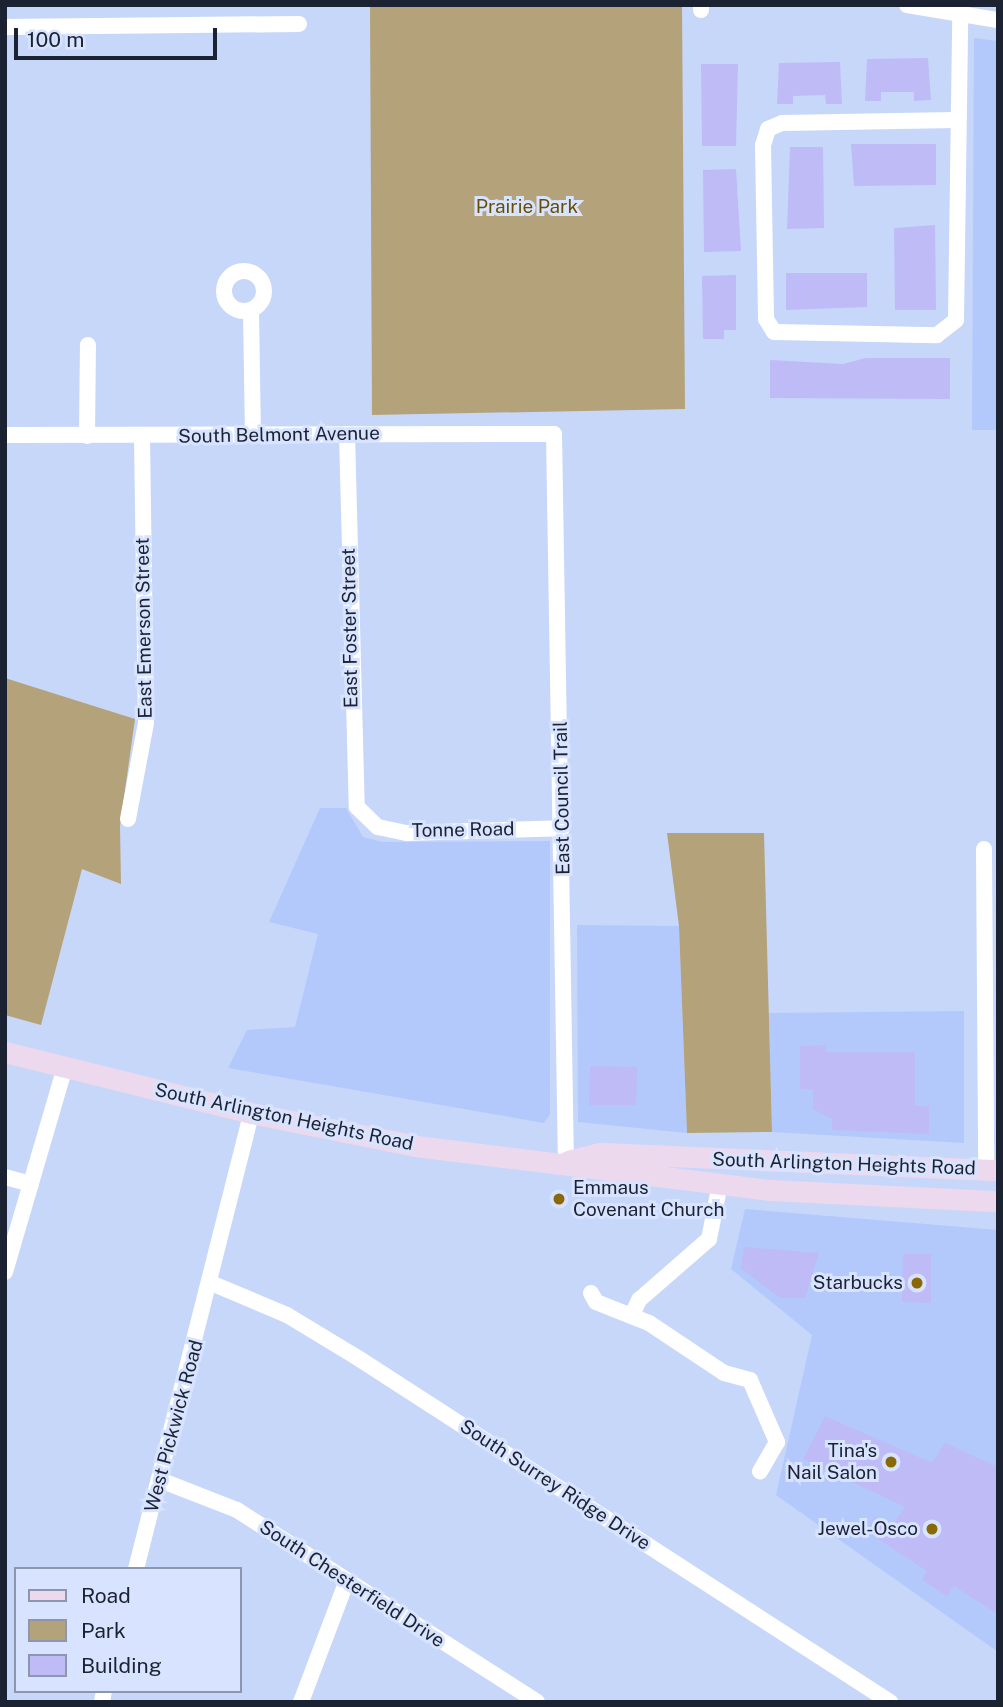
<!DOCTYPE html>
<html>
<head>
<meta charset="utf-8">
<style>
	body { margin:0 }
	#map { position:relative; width:1003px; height:1707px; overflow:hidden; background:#c7d7fa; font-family:"Public Sans",sans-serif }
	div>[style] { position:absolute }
	.built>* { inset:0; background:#b3c9fc }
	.green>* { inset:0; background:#b4a27a }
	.building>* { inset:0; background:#bebbf7 }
	.street>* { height:16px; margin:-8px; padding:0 8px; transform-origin:8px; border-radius:8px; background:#fff }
	.street>.ring { margin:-8px; padding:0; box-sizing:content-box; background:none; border:16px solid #fff; border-radius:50% }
	.secondary>* { height:21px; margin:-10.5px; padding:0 10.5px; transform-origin:10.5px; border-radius:10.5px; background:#edd9ed }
	.dots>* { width:19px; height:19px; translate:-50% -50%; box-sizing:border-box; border:4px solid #d8e4ff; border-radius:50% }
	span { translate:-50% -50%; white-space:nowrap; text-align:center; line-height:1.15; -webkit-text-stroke:6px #d8e4ff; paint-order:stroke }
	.park-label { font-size:19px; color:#684e00 }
	.street-label { font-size:19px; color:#1b2232 }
	.poi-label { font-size:19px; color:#1b2232 }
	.left { translate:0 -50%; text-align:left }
	.right { translate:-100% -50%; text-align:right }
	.frame { position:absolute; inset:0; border:7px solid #1b2232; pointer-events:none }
	.legend { position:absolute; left:14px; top:1567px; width:228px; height:126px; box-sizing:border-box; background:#d8e4ff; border:2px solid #8c96ad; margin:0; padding:9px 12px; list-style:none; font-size:21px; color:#1b2232 }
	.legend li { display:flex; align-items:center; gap:14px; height:35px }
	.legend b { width:35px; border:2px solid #8c96ad }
	.scale { position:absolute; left:14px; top:28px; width:203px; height:32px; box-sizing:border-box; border:4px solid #1b2232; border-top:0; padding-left:9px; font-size:21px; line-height:24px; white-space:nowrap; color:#1b2232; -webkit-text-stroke:5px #d8e4ff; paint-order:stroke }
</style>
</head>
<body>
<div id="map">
	<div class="built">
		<div style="clip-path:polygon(974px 38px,998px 41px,998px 430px,972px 430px)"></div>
		<div style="clip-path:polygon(320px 808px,346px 808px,363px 837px,383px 842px,550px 841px,550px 1114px,544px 1123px,228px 1068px,247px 1030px,295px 1027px,318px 934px,269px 922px)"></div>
		<div style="clip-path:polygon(577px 925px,679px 926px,687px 1133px,578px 1122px)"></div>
		<div style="clip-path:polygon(964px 1011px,964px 1143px,772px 1132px,769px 1013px)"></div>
		<div style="clip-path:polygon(745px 1209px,998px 1230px,998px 1652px,776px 1495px,812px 1335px,731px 1269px)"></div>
	</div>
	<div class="green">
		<div style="clip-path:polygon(370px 5px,682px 5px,685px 409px,372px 415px)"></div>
		<div style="clip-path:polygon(5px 678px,135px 719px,120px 826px,121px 884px,82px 869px,41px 1025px,5px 1015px)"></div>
		<div style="clip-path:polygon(667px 833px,764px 833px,772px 1132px,687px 1133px,679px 926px)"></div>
	</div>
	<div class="building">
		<div style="clip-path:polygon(928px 58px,931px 100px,914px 101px,914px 92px,881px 92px,881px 101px,865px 101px,867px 59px)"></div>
		<div style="clip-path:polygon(840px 62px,842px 104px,826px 104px,825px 95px,793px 96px,793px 104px,777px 104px,779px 63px)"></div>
		<div style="clip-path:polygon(701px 64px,738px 64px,736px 146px,702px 146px)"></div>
		<div style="clip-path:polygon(851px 144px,936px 144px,936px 185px,854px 186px)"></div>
		<div style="clip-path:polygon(790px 147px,823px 147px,824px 228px,787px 229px)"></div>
		<div style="clip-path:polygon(736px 169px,741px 251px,704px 252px,703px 170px)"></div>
		<div style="clip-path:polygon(935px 225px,936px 310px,895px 310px,894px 228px)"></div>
		<div style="clip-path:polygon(786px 273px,867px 273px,867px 307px,786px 310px)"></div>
		<div style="clip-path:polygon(736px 275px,736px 330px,724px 330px,724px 339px,703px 339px,702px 276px)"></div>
		<div style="clip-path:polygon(866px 358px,950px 358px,950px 399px,770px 398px,770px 360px,843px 364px)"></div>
		<div style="clip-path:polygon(826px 1045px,826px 1052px,915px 1052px,915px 1106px,929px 1106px,929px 1134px,832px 1130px,832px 1119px,813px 1109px,813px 1089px,800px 1089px,800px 1046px)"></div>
		<div style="clip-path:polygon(590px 1066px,637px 1067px,636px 1105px,589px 1105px)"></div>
		<div style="clip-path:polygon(744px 1247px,819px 1253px,805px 1298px,780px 1298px,741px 1268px)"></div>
		<div style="clip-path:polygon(903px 1254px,931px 1254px,931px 1303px,902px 1302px)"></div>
		<div style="clip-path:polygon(825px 1416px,932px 1463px,945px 1443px,998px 1467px,998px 1614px,954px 1586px,947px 1596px,922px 1580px,927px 1571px,866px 1531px,875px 1517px,891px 1527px,905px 1507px,803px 1459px)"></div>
	</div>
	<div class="street">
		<div style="left:907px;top:5px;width:92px;rotate:9.4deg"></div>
		<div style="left:701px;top:10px;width:5px;rotate:-90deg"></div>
		<div style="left:5px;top:27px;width:294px;rotate:-0.6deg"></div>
		<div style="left:956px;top:120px;width:174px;rotate:179deg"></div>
		<div style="left:782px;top:123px;width:15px;rotate:157deg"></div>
		<div style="left:768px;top:129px;width:17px;rotate:107deg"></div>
		<div style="left:763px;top:145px;width:174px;rotate:89deg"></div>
		<div style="left:766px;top:319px;width:15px;rotate:58deg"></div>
		<div style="left:774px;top:332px;width:163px;rotate:1.1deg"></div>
		<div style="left:937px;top:335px;width:24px;rotate:-38deg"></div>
		<div style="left:956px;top:320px;width:302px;rotate:-89.2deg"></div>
		<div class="ring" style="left:224px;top:271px;width:24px;height:24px"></div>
		<div style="left:251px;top:310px;width:124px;rotate:89.1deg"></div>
		<div style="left:347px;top:434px;width:373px;rotate:88.5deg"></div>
		<div style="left:357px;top:807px;width:29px;rotate:44deg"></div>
		<div style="left:378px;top:827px;width:30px;rotate:12deg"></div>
		<div style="left:407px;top:833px;width:155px;rotate:-1.8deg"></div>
		<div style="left:5px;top:435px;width:549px;rotate:-0.1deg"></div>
		<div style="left:554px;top:434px;width:728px;rotate:89.06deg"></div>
		<div style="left:87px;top:436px;width:91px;rotate:-89.4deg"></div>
		<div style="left:128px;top:819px;width:98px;rotate:-79.4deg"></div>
		<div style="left:146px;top:723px;width:286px;rotate:-90.8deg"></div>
		<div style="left:984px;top:849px;width:320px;rotate:89.6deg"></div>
		<div style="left:5px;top:1177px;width:27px;rotate:15deg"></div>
		<div style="left:5px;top:1272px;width:210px;rotate:-73.7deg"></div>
		<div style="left:211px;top:1283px;width:82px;rotate:22.8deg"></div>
		<div style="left:287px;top:1315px;width:83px;rotate:31.2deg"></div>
		<div style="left:358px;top:1358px;width:634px;rotate:32.89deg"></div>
		<div style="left:591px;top:1293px;width:10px;rotate:61deg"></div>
		<div style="left:596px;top:1302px;width:57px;rotate:21.6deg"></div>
		<div style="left:649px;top:1323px;width:90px;rotate:33.7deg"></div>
		<div style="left:724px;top:1373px;width:27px;rotate:15deg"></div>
		<div style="left:750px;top:1380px;width:68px;rotate:66.5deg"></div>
		<div style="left:777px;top:1442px;width:34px;rotate:120deg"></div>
		<div style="left:632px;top:1315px;width:17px;rotate:-65deg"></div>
		<div style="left:639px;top:1300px;width:93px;rotate:-41.1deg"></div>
		<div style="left:709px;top:1239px;width:56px;rotate:-78.7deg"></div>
		<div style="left:160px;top:1480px;width:83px;rotate:21.3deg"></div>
		<div style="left:237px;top:1510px;width:356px;rotate:32.6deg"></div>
		<div style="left:136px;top:1569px;width:470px;rotate:-75.8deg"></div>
		<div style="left:102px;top:1702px;width:11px;rotate:-80deg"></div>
		<div style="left:301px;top:1702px;width:130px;rotate:-69.3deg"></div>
	</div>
	<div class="secondary">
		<div style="left:5px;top:1052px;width:253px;rotate:13.9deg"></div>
		<div style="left:251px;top:1113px;width:168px;rotate:11.3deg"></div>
		<div style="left:416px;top:1146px;width:357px;rotate:7.1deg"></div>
		<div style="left:770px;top:1190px;width:228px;rotate:2.8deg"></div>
		<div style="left:568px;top:1161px;width:34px;rotate:-14deg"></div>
		<div style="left:601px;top:1153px;width:397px;rotate:2.5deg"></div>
	</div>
	<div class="dots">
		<div style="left:559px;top:1199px;background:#896805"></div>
		<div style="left:917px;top:1283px;background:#896805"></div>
		<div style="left:891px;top:1462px;background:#896805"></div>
		<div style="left:932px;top:1529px;background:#896805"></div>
	</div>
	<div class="park-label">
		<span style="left:527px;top:207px">Prairie Park</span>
	</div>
	<div class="street-label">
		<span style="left:279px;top:435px;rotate:-1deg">South Belmont Avenue</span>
		<span style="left:144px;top:628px;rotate:-91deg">East Emerson Street</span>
		<span style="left:350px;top:628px;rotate:-91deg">East Foster Street</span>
		<span style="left:562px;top:798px;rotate:-91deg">East Council Trail</span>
		<span style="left:463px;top:830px;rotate:-1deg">Tonne Road</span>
		<span style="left:284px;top:1117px;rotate:12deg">South Arlington Heights Road</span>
		<span style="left:844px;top:1164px;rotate:2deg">South Arlington Heights Road</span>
		<span style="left:174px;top:1426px;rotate:-75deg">West Pickwick Road</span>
		<span style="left:555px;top:1485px;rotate:33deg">South Surrey Ridge Drive</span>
		<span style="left:352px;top:1584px;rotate:33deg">South Chesterfield Drive</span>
	</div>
	<div class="poi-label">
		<span class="left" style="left:573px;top:1199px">Emmaus<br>Covenant Church</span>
		<span class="right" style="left:903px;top:1283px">Starbucks</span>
		<span class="right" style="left:877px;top:1462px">Tina's<br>Nail Salon</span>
		<span class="right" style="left:918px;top:1529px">Jewel-Osco</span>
	</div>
	<div class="frame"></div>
	<ul class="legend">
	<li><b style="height:9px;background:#edd9ed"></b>Road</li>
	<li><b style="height:19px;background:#b4a27a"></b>Park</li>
	<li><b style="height:19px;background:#bebbf7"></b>Building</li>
	</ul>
	<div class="scale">100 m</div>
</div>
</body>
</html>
